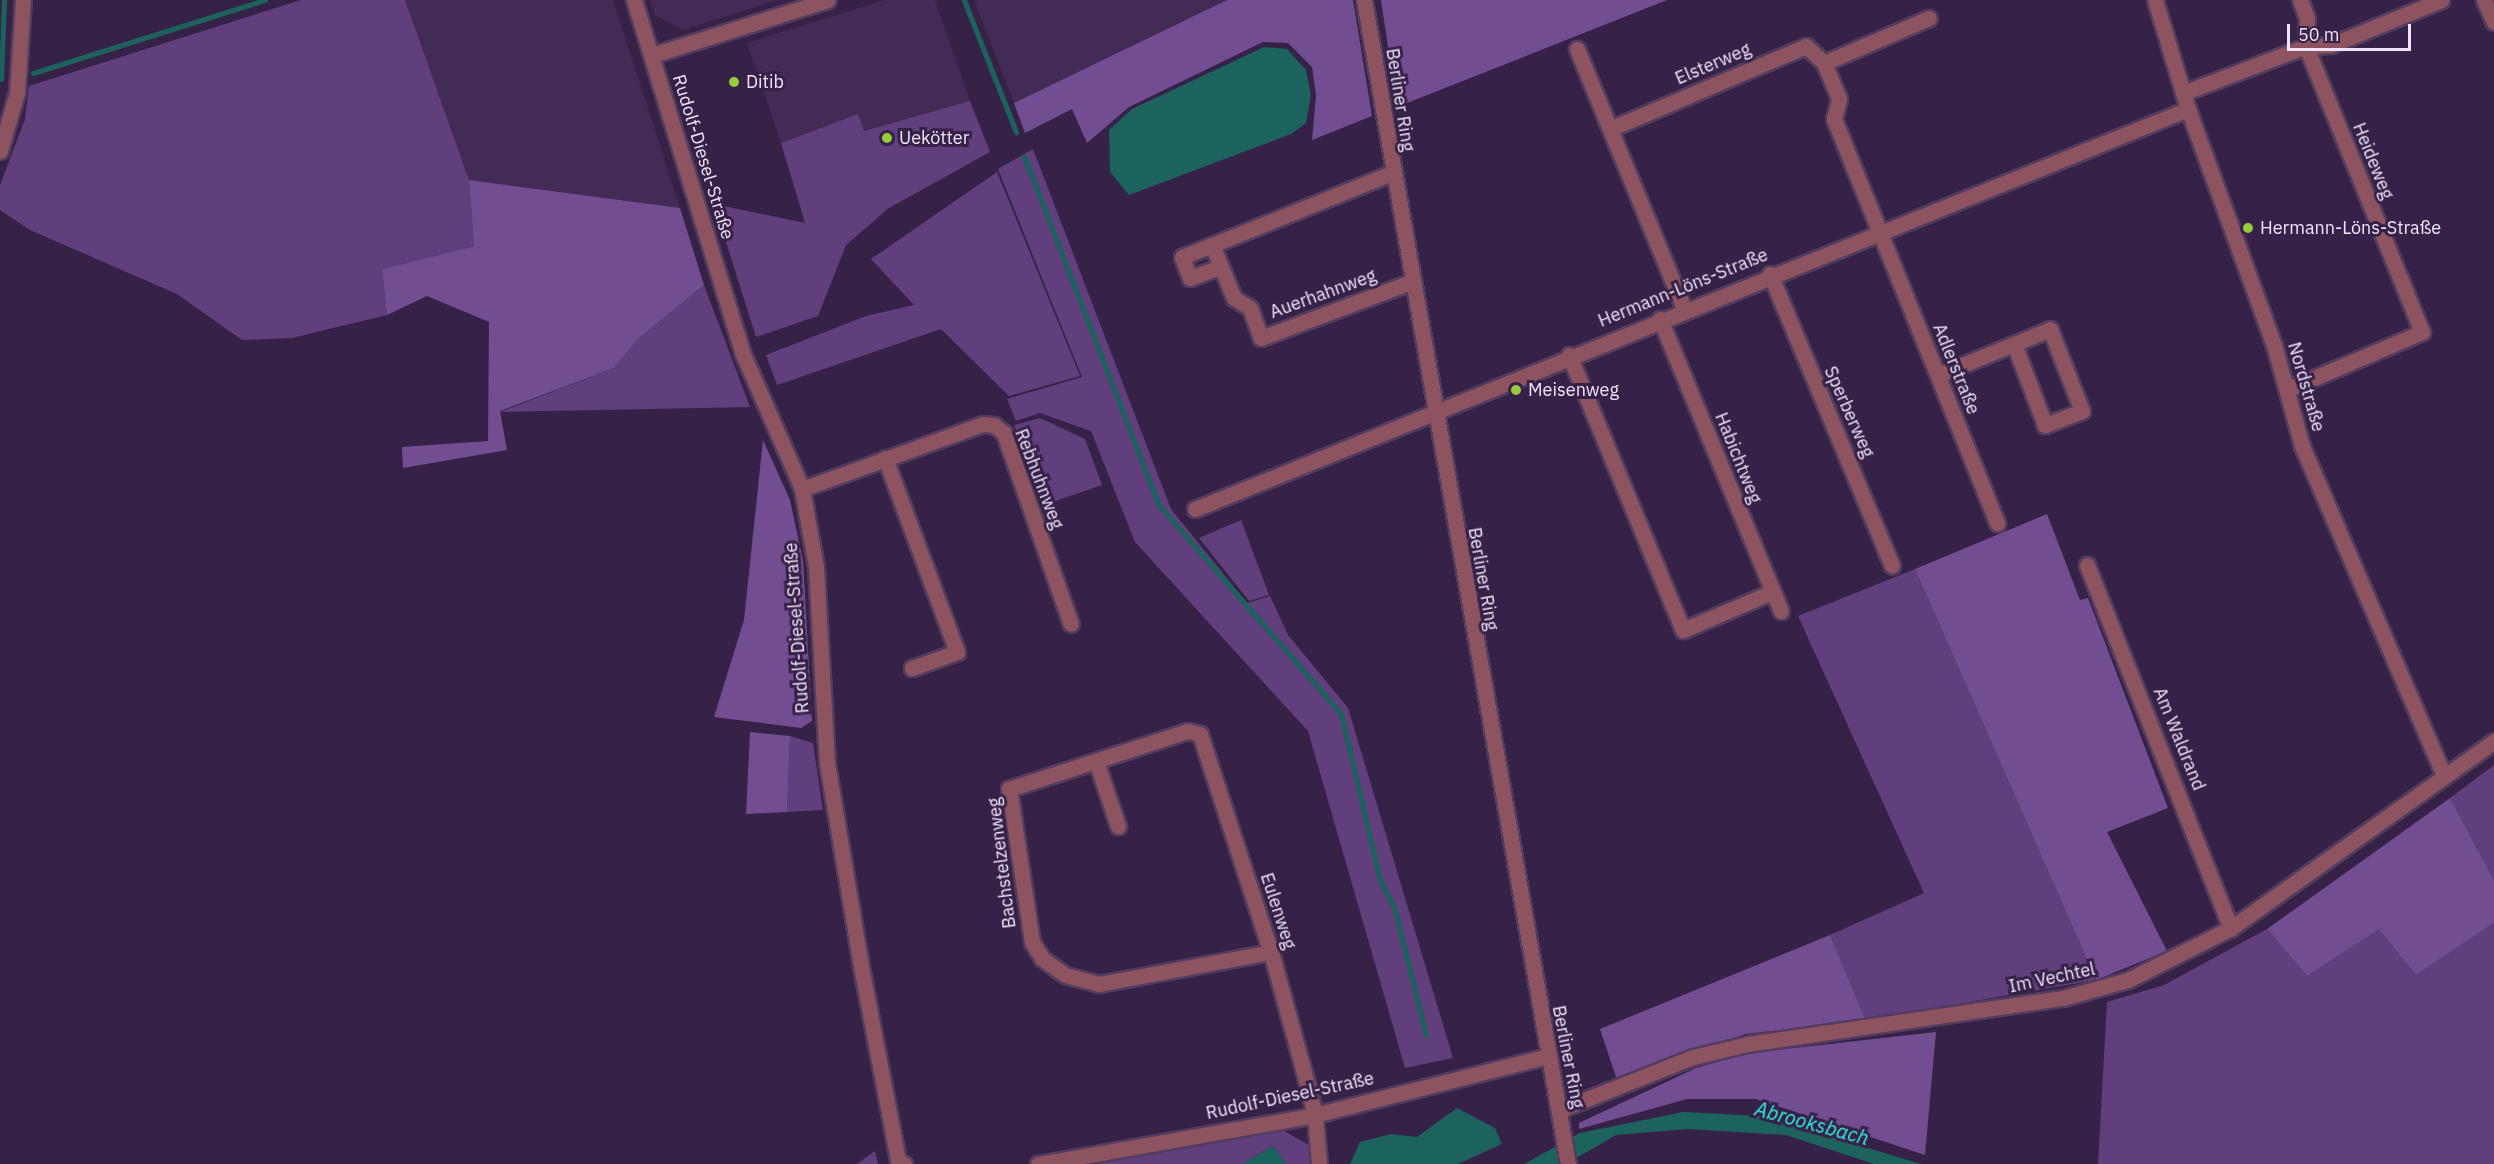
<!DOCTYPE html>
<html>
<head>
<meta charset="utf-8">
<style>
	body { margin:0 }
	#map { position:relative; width:2494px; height:1164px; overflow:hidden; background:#362246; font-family:"IBM Plex Sans",sans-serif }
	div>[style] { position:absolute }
	.built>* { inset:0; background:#422b54 }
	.green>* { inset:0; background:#613f7c }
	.forest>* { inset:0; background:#734d91 }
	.water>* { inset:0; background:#1c625d }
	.stream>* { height:5px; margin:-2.5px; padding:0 2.5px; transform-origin:2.5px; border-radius:2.5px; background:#1c625d }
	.roads { filter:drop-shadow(2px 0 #503d5f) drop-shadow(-2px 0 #503d5f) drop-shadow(0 2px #503d5f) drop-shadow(0 -2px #503d5f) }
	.street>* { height:15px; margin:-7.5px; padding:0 7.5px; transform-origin:7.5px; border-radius:7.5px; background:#8d535e }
	.dots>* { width:16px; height:16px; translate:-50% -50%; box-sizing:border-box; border:3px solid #362246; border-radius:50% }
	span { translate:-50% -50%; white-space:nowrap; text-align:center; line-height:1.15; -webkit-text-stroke:6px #362246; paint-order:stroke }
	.street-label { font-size:18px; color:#f0e4fc }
	.poi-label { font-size:18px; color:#f0e4fc }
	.left { translate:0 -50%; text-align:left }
	.water-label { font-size:20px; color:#30f1e5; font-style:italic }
	.scale { position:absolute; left:2287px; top:24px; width:124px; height:27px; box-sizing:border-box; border:3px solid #f0e4fc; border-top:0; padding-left:8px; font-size:18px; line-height:21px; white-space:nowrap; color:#f0e4fc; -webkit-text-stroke:4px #362246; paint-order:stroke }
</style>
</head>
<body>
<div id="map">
	<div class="built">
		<div style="clip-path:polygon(405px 0,613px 0,680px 208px,469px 180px)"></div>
		<div style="clip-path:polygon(650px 0,778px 0,683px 30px,655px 15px)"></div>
		<div style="clip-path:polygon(884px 0,935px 0,970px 101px,863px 131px,858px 114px,781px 143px,747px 43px)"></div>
		<div style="clip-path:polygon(974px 0,1227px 0,1014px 103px)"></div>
	</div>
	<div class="green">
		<div style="clip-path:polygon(301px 0,405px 0,469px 180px,474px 246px,382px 269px,387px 315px,292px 338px,242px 340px,177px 294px,30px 230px,0 210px,0 185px,25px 119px,29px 86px)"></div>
		<div style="clip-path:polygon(970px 101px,990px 152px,889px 208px,846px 245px,818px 316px,756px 337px,714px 204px,805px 223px,781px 143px,858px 114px,864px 131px)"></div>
		<div style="clip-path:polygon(1033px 149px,1171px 509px,1247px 603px,1270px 596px,1288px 635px,1348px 708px,1453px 1058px,1405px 1068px,1308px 731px,1135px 542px,1091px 431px,1040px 413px,1016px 421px,1007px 399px,1082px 377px,998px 169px)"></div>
		<div style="clip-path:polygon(997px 172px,1080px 376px,1009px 396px,941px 329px,777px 385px,766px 355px,866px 316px,914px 305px,871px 259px)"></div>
		<div style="clip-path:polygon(704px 285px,750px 407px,500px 412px,614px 368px,638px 339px)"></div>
		<div style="clip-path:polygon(1040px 418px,1085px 439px,1102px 485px,1044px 505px,1014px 425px)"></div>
		<div style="clip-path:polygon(1241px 520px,1269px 595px,1249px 601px,1199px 538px)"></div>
		<div style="clip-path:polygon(1915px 569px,2096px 980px,1866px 1020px,1830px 935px,1924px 893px,1798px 616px)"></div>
		<div style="clip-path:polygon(790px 736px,813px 743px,823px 810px,787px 812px)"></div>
		<div style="clip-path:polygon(2494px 765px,2494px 880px,2450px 798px)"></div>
		<div style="clip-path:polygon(2494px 923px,2494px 1164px,2098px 1164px,2107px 1002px,2164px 985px,2267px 929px,2307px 976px,2379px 928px,2416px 975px)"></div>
		<div style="clip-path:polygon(1284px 1131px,1309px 1145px,1310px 1164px,1286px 1164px,1273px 1146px,1242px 1164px,1092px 1164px)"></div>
		<div style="clip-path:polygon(875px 1151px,878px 1164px,857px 1164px)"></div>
	</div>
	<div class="forest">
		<div style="clip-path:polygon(1227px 0,1353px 0,1372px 116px,1312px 140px,1316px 96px,1312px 67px,1288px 43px,1263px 42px,1129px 107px,1087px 143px,1072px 109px,1025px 133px,1014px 103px)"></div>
		<div style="clip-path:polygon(1381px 0,1667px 0,1397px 107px)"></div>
		<div style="clip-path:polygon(469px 180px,680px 208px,704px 285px,638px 339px,614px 368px,500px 411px,507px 450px,403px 468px,402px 447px,488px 441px,489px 322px,427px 296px,387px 315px,382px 269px,474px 246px)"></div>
		<div style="clip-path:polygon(763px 440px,790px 500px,803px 561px,812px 721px,801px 728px,714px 717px,744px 620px)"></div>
		<div style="clip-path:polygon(2047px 514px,2080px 600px,2088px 598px,2168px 808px,2107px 832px,2167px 951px,2096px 980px,1915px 569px)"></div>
		<div style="clip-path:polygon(750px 732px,790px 736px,787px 812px,746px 814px)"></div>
		<div style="clip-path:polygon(2450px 798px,2494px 880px,2494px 923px,2416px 975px,2379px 929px,2307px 976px,2267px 929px)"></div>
		<div style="clip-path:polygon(1830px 935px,1866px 1020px,1745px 1034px,1617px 1080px,1600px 1029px)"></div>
		<div style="clip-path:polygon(1936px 1032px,1925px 1155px,1756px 1099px,1687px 1099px,1579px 1129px,1579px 1123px,1696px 1068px,1749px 1053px)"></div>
	</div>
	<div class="water">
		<div style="clip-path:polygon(1264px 47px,1287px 49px,1306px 70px,1311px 95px,1306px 123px,1291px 134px,1129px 195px,1110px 172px,1109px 130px,1132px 109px)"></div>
		<div style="clip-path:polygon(1457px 1108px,1495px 1128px,1502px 1144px,1458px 1164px,1350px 1164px,1360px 1142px,1391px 1134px,1417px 1137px)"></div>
		<div style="clip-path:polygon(1683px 1112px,1761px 1116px,1921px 1164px,1874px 1164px,1786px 1135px,1689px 1129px,1616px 1135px,1566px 1164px,1524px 1164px,1580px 1133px)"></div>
		<div style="clip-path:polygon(1273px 1146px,1286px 1164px,1242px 1164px)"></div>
	</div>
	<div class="stream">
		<div style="left:964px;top:0;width:142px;rotate:68.5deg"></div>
		<div style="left:33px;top:73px;width:243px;rotate:-17.5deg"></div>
		<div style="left:1px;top:79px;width:79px;rotate:-87.8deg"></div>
		<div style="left:1024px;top:156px;width:373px;rotate:68.9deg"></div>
		<div style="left:1158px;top:504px;width:279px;rotate:48.9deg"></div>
		<div style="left:1341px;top:714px;width:171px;rotate:76.8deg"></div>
		<div style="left:1380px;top:880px;width:30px;rotate:63deg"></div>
		<div style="left:1394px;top:907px;width:132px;rotate:76deg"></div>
	</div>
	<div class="roads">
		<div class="street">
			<div style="left:634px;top:0;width:368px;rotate:72.9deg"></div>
			<div style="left:742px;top:352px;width:150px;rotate:66.3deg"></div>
			<div style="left:802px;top:489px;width:79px;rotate:79.8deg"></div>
			<div style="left:816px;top:567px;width:196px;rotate:86.8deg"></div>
			<div style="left:827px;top:763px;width:201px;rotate:80.5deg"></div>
			<div style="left:860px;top:961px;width:204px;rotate:79.2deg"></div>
			<div style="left:898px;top:1161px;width:7px;rotate:27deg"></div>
			<div style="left:1364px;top:0;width:1182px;rotate:80.06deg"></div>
			<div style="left:2155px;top:0;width:114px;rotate:73.2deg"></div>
			<div style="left:2188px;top:109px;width:251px;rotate:70deg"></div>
			<div style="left:2274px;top:345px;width:105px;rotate:74.5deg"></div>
			<div style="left:2302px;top:446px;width:359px;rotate:66.7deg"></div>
			<div style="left:2484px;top:0;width:24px;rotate:66deg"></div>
			<div style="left:1577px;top:49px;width:281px;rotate:67.6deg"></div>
			<div style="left:652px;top:55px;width:184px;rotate:-17.4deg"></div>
			<div style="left:1824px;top:63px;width:114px;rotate:-23.2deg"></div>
			<div style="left:2183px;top:93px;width:132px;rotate:-20.9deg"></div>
			<div style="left:2306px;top:46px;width:25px;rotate:-2deg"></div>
			<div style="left:2331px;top:45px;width:119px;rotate:-22.2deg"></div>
			<div style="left:1612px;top:128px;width:211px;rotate:-22.9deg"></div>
			<div style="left:1806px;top:46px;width:25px;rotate:43deg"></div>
			<div style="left:1824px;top:63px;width:39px;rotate:67deg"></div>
			<div style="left:1839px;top:99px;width:21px;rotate:104deg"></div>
			<div style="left:1834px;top:119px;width:436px;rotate:68deg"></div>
			<div style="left:0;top:151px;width:61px;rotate:-73.9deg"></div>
			<div style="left:17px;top:92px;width:92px;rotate:-86.3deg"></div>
			<div style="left:1212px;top:245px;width:57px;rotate:67.5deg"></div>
			<div style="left:1234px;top:298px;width:19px;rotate:32deg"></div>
			<div style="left:1250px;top:308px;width:32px;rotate:70deg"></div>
			<div style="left:1261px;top:338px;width:160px;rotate:-20.5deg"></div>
			<div style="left:1220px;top:267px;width:32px;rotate:160deg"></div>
			<div style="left:1190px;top:278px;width:22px;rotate:-111deg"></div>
			<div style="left:1182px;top:257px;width:226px;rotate:-21.8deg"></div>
			<div style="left:1770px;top:274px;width:316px;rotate:67.3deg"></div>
			<div style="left:1660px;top:319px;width:316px;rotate:67.5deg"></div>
			<div style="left:1569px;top:355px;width:298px;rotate:67.5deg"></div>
			<div style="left:1683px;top:630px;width:97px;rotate:-23.1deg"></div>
			<div style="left:1938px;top:375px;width:121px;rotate:-22.3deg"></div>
			<div style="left:2050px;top:329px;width:88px;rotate:68.7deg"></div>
			<div style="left:2082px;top:411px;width:40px;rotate:159deg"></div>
			<div style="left:2045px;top:425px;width:87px;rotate:-110.9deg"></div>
			<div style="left:2288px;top:389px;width:146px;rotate:-23deg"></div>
			<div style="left:2422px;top:332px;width:309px;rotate:-112.1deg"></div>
			<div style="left:2306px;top:46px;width:28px;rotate:-88deg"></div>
			<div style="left:2307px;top:18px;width:19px;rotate:-111deg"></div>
			<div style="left:885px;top:458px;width:207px;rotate:69.6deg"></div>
			<div style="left:957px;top:652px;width:48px;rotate:160.4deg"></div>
			<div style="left:802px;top:489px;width:192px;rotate:-19.8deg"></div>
			<div style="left:983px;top:424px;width:11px;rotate:5deg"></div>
			<div style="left:994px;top:425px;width:13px;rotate:39deg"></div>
			<div style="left:1004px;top:433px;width:202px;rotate:70.7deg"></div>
			<div style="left:1195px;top:509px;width:1071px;rotate:-21.94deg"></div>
			<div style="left:2087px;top:565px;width:391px;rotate:68.4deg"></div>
			<div style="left:1096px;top:761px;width:69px;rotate:71.3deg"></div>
			<div style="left:1271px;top:952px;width:175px;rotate:169.5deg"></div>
			<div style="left:1099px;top:984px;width:35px;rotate:-165deg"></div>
			<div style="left:1065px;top:975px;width:29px;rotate:-144deg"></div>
			<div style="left:1042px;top:958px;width:19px;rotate:-122deg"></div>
			<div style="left:1032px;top:942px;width:155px;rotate:-98.5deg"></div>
			<div style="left:1009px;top:789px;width:188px;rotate:-18deg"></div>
			<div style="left:1188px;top:731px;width:12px;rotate:14deg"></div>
			<div style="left:1200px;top:734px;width:229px;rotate:72deg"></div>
			<div style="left:1271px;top:952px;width:117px;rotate:74.7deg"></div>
			<div style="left:1302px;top:1065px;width:52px;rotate:75.4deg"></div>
			<div style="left:1315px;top:1115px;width:49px;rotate:85.3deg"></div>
			<div style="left:1559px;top:1110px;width:144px;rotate:-21.6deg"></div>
			<div style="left:1693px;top:1057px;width:56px;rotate:-13.5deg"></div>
			<div style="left:1747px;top:1044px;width:319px;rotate:-8.3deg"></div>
			<div style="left:2063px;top:998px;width:67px;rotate:-15.5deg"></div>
			<div style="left:2128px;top:980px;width:115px;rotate:-26.8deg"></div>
			<div style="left:2231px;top:928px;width:323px;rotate:-35.4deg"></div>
			<div style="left:1038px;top:1164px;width:281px;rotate:-10deg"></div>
			<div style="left:1315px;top:1115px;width:240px;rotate:-14.2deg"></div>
		</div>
	</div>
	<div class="dots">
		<div style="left:734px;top:82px;background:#95cc3b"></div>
		<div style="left:887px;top:138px;background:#95cc3b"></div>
		<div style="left:2248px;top:228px;background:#95cc3b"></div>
		<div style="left:1516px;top:390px;background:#95cc3b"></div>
	</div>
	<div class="street-label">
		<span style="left:1713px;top:64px;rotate:-23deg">Elsterweg</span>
		<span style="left:1400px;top:100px;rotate:81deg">Berliner Ring</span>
		<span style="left:703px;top:157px;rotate:73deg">Rudolf-Diesel-Straße</span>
		<span style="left:2373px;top:161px;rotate:68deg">Heideweg</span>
		<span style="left:1683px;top:288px;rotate:-22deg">Hermann-Löns-Straße</span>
		<span style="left:1323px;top:294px;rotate:-20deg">Auerhahnweg</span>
		<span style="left:1956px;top:369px;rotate:68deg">Adlerstraße</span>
		<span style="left:2306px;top:387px;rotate:74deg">Nordstraße</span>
		<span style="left:1849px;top:412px;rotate:66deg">Sperberweg</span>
		<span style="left:1738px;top:458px;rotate:68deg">Habichtweg</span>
		<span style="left:1039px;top:479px;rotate:69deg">Rebhuhnweg</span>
		<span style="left:1483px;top:579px;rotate:80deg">Berliner Ring</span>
		<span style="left:797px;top:628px;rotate:-94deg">Rudolf-Diesel-Straße</span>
		<span style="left:2179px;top:739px;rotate:68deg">Am Waldrand</span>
		<span style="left:1002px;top:863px;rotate:-97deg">Bachstelzenweg</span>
		<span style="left:1278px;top:911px;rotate:72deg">Eulenweg</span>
		<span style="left:2052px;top:978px;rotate:-12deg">Im Vechtel</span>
		<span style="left:1568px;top:1057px;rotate:79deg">Berliner Ring</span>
		<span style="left:1290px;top:1096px;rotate:-12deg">Rudolf-Diesel-Straße</span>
	</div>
	<div class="poi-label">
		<span class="left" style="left:746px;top:82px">Ditib</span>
		<span class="left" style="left:899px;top:138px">Uekötter</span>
		<span class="left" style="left:2260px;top:228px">Hermann-Löns-Straße</span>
		<span class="left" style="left:1528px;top:390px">Meisenweg</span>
	</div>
	<div class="water-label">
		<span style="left:1812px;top:1123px;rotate:15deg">Abrooksbach</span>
	</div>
	<div class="scale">50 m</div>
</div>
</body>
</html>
